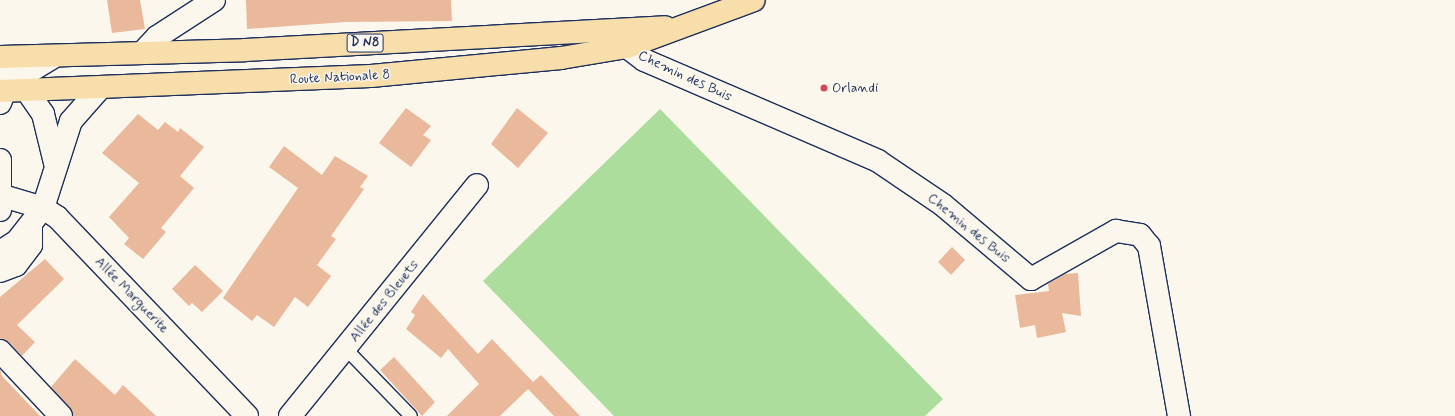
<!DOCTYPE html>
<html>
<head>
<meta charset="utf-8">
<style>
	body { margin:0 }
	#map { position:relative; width:1455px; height:416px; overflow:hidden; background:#fbf7ec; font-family:Mynerve,sans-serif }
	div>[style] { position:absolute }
	.green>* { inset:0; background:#acdd9d }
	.building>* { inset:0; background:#eab89b }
	.roads { filter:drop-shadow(1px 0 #1b2f5e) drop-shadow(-1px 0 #1b2f5e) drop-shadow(0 1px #1b2f5e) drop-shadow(0 -1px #1b2f5e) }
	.service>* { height:12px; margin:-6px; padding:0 6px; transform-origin:6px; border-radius:6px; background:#fbf7ec }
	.minor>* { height:22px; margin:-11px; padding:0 11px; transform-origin:11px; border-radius:11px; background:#fbf7ec }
	.tertiary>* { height:22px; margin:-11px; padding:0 11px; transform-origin:11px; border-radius:11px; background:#fbf7ec }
	.primary>* { height:22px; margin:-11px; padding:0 11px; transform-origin:11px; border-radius:11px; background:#f8deab }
	.dots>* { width:11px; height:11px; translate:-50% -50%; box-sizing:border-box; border:2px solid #fbf7ec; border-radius:50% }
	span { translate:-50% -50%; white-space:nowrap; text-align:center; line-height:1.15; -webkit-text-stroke:3px #fbf7ec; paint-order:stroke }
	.shield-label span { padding:1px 3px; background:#fbf7ec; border:1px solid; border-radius:3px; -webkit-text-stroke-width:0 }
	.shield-label { font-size:13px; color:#1b2f5e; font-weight:700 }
	.street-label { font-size:14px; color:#1b2f5e }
	.poi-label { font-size:14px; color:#1b2f5e }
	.left { translate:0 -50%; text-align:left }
</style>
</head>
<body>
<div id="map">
	<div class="green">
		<div style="clip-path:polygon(660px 109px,943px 399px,925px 416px,614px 416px,483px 281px)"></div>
	</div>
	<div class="building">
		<div style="clip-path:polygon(107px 0,140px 0,145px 29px,112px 33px)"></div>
		<div style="clip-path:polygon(246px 0,451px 0,452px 21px,346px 22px,247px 29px)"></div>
		<div style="clip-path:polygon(406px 108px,431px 126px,423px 135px,431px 140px,411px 167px,379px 143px)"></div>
		<div style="clip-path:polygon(517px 108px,548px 133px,518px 168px,491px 144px)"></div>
		<div style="clip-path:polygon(138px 114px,158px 130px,165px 122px,178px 132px,180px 128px,204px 147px,180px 176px,194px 188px,161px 228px,166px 232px,143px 259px,124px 244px,129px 238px,109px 217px,139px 183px,102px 153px)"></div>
		<div style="clip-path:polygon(284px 146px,322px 175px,335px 156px,368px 176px,360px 187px,364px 189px,331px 236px,336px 239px,317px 265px,331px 276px,308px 307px,295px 297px,274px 327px,257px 315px,252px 321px,223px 298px,298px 188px,269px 167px)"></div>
		<div style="clip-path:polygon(952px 247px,965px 260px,951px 275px,938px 262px)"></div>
		<div style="clip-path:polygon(45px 259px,64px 279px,17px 325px,35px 342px,22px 356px,9px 342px,0 339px,0 297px)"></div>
		<div style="clip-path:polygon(195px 265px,223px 291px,202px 312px,192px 303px,189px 306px,172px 289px)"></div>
		<div style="clip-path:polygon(1078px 273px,1081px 316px,1062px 313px,1066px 332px,1037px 338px,1035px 325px,1020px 328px,1015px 295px,1049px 291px,1048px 284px,1065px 274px)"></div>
		<div style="clip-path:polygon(423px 294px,478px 354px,492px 339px,533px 382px,541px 375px,580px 416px,554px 416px,528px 389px,500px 416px,447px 416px,479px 384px,448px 349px,441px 358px,406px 329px,415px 315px,411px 312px)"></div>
		<div style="clip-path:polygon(394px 357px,435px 402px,422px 416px,380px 370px)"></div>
		<div style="clip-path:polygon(75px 359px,115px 395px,123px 385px,156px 416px,73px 416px,51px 387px)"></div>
		<div style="clip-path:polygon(0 369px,2px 376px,40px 416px,0 416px)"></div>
	</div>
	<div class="roads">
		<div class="service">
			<div style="left:346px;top:349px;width:93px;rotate:45.9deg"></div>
		</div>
		<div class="minor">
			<div style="left:627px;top:47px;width:21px;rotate:37deg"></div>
			<div style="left:644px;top:60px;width:255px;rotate:23.3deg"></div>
			<div style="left:878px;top:161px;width:78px;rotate:34.1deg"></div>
			<div style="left:943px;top:205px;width:115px;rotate:40.1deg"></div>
			<div style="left:1031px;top:279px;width:98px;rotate:-29.5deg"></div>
			<div style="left:1116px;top:231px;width:24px;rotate:9deg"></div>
			<div style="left:1140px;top:235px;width:14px;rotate:51deg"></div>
			<div style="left:1149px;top:246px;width:173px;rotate:80deg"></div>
			<div style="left:142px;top:53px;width:22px;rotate:-47deg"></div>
			<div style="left:157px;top:37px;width:68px;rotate:-33deg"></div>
			<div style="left:3px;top:196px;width:42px;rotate:16.7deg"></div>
			<div style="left:43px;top:208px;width:17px;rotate:33deg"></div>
			<div style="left:57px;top:217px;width:275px;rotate:46.3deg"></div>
			<div style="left:0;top:271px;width:17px;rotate:-21deg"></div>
			<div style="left:16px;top:265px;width:25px;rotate:-53deg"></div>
			<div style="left:31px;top:245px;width:19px;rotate:-90deg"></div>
			<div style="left:0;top:351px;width:89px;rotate:46.8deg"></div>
			<div style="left:290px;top:416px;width:297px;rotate:-51deg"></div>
		</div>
		<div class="tertiary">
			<div style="left:0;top:67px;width:36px;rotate:42deg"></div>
			<div style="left:27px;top:91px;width:28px;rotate:55deg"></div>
			<div style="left:43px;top:114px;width:50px;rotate:76.2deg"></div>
			<div style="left:0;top:103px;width:19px;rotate:-69deg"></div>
			<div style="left:7px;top:85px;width:56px;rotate:-31.1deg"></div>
			<div style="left:0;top:160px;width:50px;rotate:90deg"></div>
			<div style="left:0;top:252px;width:20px;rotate:-33deg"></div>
			<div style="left:17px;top:241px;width:42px;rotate:-51.8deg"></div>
			<div style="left:43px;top:208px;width:91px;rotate:-72.2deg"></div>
			<div style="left:71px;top:121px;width:45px;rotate:-48.6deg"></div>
		</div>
		<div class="primary">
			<div style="left:0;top:57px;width:245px;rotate:-1.6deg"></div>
			<div style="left:245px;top:50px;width:421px;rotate:-3.1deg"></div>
			<div style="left:0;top:91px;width:371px;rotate:-2.3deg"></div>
			<div style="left:371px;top:76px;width:191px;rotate:-5.4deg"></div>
			<div style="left:561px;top:58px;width:67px;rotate:-9.5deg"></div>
			<div style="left:627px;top:47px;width:135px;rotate:-20.3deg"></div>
		</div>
	</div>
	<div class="dots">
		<div style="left:824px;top:88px;background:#d1495b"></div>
	</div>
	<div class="shield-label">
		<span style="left:365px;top:43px">D N8</span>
	</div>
	<div class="street-label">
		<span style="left:685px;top:76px;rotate:25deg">Chemin des Buis</span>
		<span style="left:340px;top:77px;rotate:-3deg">Route Nationale 8</span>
		<span style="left:969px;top:228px;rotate:39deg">Chemin des Buis</span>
		<span style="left:132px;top:295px;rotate:46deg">Allée Marguerite</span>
		<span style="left:384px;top:301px;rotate:-51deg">Allée des Bleuets</span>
	</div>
	<div class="poi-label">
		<span class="left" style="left:832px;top:88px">Orlandi</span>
	</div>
</div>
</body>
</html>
